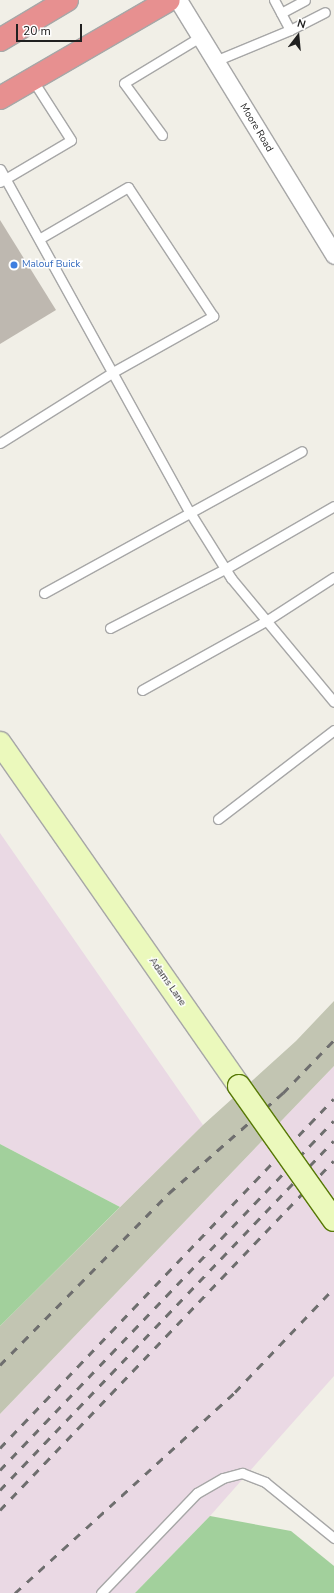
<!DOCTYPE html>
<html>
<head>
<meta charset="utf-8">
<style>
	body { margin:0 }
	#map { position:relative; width:334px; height:1593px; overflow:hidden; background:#f1efe7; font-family:"Nunito Sans",sans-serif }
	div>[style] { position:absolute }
	.industrial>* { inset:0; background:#ead9e4 }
	.construction>* { inset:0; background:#c2c5b2 }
	.forest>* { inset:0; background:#a2d09c }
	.building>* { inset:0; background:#beb8b0 }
	.roads { filter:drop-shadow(1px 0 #a7a7a7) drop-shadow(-1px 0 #a7a7a7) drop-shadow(0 1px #a7a7a7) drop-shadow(0 -1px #a7a7a7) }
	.lane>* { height:9px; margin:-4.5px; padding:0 4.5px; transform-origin:4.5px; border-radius:4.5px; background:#fff }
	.street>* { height:17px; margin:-8.5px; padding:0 8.5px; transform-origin:8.5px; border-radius:8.5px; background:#fff }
	.secondary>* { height:22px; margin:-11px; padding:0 11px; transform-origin:11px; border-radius:11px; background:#ebf9bc }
	.highway>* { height:22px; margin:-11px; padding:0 11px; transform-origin:11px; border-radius:11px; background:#e79090 }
	.rail>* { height:3px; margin-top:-1.5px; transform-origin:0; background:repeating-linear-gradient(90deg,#6e6e6e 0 8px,transparent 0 16px) }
	.bridges { filter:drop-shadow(1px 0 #577906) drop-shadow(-1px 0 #577906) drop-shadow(0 1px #577906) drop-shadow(0 -1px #577906) }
	.secondary-bridge>* { height:22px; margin:-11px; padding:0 11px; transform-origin:11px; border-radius:11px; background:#ebf9bc }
	.dots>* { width:11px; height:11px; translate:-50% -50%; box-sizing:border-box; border:2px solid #fff; border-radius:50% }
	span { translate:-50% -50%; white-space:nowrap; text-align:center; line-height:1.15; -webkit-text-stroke:3px #fff; paint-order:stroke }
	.street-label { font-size:10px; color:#202020 }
	.shop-label { font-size:10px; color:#366cbe }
	.left { translate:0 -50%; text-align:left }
	.north { position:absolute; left:278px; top:16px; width:40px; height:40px; -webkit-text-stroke:3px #fff; paint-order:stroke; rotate:16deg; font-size:11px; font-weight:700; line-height:16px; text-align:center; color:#202020 }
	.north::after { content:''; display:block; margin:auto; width:14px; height:18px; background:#202020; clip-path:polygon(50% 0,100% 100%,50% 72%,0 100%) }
	.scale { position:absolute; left:16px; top:24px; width:66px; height:18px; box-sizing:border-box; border:2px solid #202020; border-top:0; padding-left:5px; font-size:12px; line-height:14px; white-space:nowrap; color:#202020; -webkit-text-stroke:3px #fff; paint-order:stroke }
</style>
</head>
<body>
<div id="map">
	<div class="industrial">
		<div style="clip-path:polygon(0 833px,203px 1125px,120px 1207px,0 1144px)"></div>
		<div style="clip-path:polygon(334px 1066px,334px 1376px,210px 1516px,135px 1593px,0 1593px,0 1414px)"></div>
	</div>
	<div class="construction">
		<div style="clip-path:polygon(334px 1001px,334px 1066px,0 1414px,0 1326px,203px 1125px,296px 1041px)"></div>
	</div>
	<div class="forest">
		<div style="clip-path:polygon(0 1144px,120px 1207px,0 1326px)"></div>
		<div style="clip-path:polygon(210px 1516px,291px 1531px,334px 1566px,334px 1593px,135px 1593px)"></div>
	</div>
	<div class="building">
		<div style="clip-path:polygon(0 220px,56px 310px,0 344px)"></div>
	</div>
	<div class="roads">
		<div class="lane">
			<div style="left:281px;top:13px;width:27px;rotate:-28deg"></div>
			<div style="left:290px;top:30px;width:39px;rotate:-27deg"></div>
			<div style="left:215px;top:61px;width:81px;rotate:-22.5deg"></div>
			<div style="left:290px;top:30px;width:34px;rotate:-118deg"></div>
			<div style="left:162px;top:135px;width:64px;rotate:-126.2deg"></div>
			<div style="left:124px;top:83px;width:89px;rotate:-31.2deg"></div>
			<div style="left:0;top:169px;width:391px;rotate:61.1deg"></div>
			<div style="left:189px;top:511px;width:79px;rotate:57.9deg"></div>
			<div style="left:231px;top:578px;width:161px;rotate:50.3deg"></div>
			<div style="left:0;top:182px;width:82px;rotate:-30.6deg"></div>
			<div style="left:71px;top:140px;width:72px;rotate:-122.6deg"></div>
			<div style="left:0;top:443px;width:133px;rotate:-32.1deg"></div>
			<div style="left:113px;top:372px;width:115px;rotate:-29.2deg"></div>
			<div style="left:213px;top:316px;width:154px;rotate:-123.4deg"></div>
			<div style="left:128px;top:187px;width:103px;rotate:149.7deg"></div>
			<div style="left:44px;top:593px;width:294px;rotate:-28.8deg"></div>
			<div style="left:110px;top:628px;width:129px;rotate:-27.2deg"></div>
			<div style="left:225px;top:569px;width:126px;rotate:-30deg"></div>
			<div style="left:142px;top:690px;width:142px;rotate:-29.1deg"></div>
			<div style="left:266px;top:621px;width:81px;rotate:-32.9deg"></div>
			<div style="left:218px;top:819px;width:146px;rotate:-37.5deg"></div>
			<div style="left:101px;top:1593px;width:139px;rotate:-46.2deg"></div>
			<div style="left:197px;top:1493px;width:30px;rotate:-30deg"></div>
			<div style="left:223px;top:1478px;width:20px;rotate:-15deg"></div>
			<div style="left:242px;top:1473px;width:25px;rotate:21deg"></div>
			<div style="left:265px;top:1482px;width:89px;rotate:39.1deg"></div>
		</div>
		<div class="street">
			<div style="left:178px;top:0;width:299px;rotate:58.5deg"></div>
		</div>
		<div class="secondary">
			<div style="left:0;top:743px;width:418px;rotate:55.1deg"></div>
		</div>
		<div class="highway">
			<div style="left:0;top:40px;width:78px;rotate:-30.8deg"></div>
			<div style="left:0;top:98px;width:195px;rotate:-30.1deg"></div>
		</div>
	</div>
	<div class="rail">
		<div style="left:0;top:1365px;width:241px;rotate:-45.5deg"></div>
		<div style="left:169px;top:1193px;width:152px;rotate:-41.3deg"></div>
		<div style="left:283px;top:1093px;width:74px;rotate:-46.1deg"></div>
		<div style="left:0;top:1448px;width:483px;rotate:-46.3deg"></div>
		<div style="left:0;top:1470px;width:483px;rotate:-46.3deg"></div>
		<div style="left:0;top:1490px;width:483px;rotate:-46.3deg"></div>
		<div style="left:0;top:1510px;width:483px;rotate:-46.3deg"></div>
		<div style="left:15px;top:1593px;width:298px;rotate:-42.4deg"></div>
		<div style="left:235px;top:1392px;width:144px;rotate:-46.4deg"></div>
	</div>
	<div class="bridges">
		<div class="secondary-bridge">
			<div style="left:239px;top:1086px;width:164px;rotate:54.7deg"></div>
		</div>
	</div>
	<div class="dots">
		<div style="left:14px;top:265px;background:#3f7fe0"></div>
	</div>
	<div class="street-label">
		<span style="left:256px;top:128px;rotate:59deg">Moore Road</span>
		<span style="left:167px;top:982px;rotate:55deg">Adams Lane</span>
	</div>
	<div class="shop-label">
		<span class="left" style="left:22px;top:265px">Malouf Buick</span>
	</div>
	<div class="north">N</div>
	<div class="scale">20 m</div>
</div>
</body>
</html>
